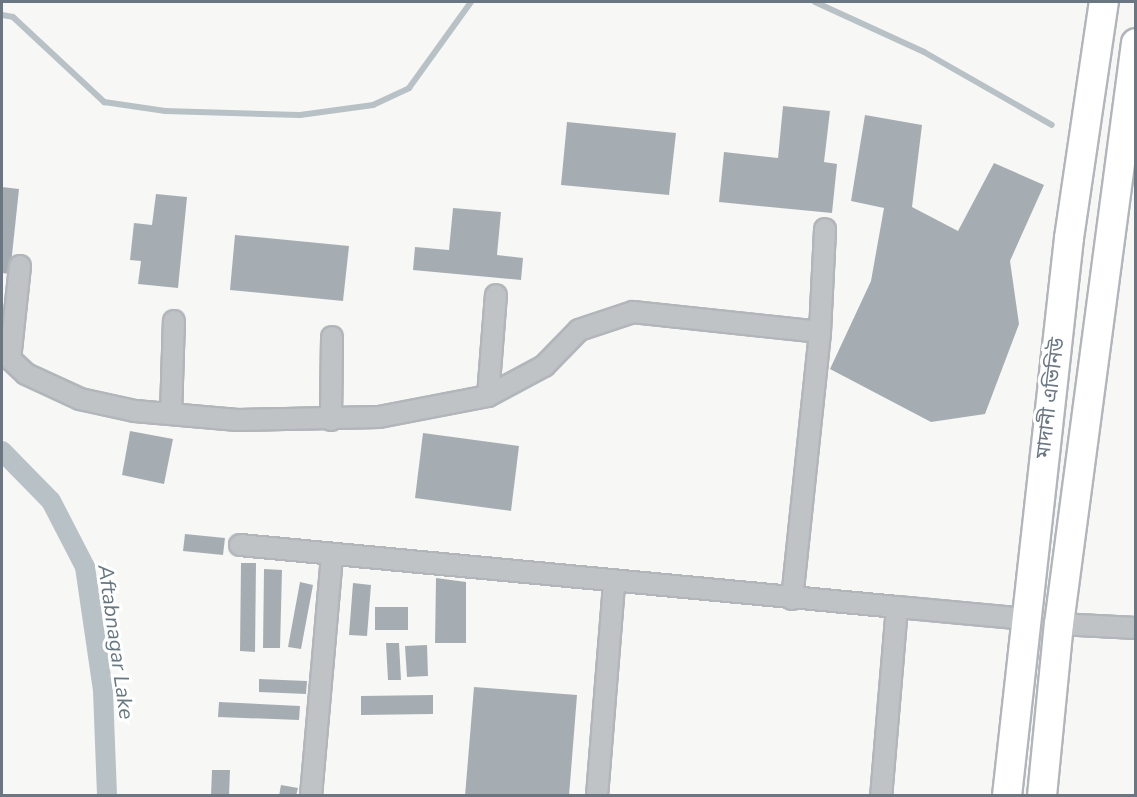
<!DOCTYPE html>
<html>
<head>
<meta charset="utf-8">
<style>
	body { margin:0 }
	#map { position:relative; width:1137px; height:797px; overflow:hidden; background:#f7f8f5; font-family:"Nunito Sans","Noto Sans Bengali",sans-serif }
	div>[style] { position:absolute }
	.stream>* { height:6px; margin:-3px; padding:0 3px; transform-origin:3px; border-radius:3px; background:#b8c2c6 }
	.canal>* { height:20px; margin:-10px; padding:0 10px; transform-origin:10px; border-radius:10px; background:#b8c2c6 }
	.building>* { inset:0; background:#a6adb2 }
	.roads { filter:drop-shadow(2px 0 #b2b6bb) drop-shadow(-2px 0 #b2b6bb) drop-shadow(0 2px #b2b6bb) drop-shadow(0 -2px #b2b6bb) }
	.street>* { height:20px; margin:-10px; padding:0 10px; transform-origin:10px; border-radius:10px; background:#bfc3c6 }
	.secondary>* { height:28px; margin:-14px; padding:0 14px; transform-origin:14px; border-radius:14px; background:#fff }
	span { translate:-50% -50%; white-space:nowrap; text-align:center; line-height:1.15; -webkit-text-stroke:6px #fff; paint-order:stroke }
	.street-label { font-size:20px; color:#6a7783 }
	.water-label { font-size:21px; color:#66777f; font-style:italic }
	.frame { position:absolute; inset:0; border:3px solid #6a7783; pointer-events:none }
</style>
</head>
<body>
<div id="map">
	<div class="stream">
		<div style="left:815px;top:2px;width:120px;rotate:24.6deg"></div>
		<div style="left:924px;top:52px;width:147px;rotate:29.7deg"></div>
		<div style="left:2px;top:15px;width:11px;rotate:10deg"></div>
		<div style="left:13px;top:17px;width:125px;rotate:43deg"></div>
		<div style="left:104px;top:102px;width:62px;rotate:8.4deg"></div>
		<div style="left:165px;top:111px;width:135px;rotate:1.7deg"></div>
		<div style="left:300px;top:115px;width:74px;rotate:-7.8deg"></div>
		<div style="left:373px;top:105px;width:40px;rotate:-25deg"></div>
		<div style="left:409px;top:88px;width:106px;rotate:-54.2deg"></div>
	</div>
	<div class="canal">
		<div style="left:2px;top:451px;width:70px;rotate:45.6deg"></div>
		<div style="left:51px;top:501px;width:74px;rotate:62.7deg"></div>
		<div style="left:85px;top:567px;width:125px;rotate:81.7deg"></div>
		<div style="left:103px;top:691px;width:105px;rotate:87.8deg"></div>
	</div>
	<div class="building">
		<div style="clip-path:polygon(783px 106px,830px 111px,824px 162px,837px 164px,832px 213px,719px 202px,724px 152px,778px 158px)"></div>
		<div style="clip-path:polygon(865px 115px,922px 125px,912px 207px,958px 231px,994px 163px,1044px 185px,1010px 261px,1019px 324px,985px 414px,931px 422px,830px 369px,871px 281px,884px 208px,851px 201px)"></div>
		<div style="clip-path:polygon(567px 122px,676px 133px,669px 195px,561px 185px)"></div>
		<div style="clip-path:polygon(2px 187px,19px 189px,10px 274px,2px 273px)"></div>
		<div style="clip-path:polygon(156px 194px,187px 197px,178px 288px,138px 284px,141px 261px,130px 260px,134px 223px,152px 225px)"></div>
		<div style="clip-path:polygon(453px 208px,501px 212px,497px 255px,523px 258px,521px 280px,413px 270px,415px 247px,449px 250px)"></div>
		<div style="clip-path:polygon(235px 235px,349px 246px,343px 301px,230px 290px)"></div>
		<div style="clip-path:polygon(130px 431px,173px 439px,164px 484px,122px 475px)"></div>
		<div style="clip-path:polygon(423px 433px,519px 446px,511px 511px,415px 498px)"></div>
		<div style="clip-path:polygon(185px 534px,225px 538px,223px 555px,183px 551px)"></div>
		<div style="clip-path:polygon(241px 563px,256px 563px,255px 652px,240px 651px)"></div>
		<div style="clip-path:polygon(264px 569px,282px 570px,280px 648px,263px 648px)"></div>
		<div style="clip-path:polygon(436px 578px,466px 582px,466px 643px,435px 643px)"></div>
		<div style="clip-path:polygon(300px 582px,313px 585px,301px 649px,288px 647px)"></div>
		<div style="clip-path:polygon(353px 583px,371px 585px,367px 636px,349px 635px)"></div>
		<div style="clip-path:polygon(375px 607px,408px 607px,408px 630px,375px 630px)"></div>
		<div style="clip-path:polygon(386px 643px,399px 643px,401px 680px,388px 680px)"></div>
		<div style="clip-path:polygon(427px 645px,428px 676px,407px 677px,405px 646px)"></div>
		<div style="clip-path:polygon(259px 679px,307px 681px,306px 694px,259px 692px)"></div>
		<div style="clip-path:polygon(474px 687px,577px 695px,569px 796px,465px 796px)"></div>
		<div style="clip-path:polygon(433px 695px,433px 714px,361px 715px,361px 696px)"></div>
		<div style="clip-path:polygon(219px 702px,300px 706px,299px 720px,218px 717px)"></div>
		<div style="clip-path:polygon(212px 770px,230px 770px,229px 796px,211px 796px)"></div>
		<div style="clip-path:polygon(281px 785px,298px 788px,296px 796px,279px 796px)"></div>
	</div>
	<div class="roads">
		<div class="street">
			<div style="left:20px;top:266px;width:94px;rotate:96.1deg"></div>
			<div style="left:10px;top:359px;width:22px;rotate:43deg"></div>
			<div style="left:26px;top:374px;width:60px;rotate:24.8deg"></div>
			<div style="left:80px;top:399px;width:56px;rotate:12.3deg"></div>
			<div style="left:135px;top:411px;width:103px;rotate:5deg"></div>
			<div style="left:238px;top:420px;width:141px;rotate:-1.2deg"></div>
			<div style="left:379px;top:417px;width:111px;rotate:-10.9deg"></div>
			<div style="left:488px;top:396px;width:64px;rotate:-28.2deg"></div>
			<div style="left:544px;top:366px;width:50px;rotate:-45.8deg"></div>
			<div style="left:579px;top:330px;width:57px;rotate:-18.4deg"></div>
			<div style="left:633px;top:312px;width:188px;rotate:6.1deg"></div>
			<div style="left:488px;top:396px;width:101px;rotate:-85.5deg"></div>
			<div style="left:171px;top:414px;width:93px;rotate:-88.2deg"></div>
			<div style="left:331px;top:420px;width:83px;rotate:-89.3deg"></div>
			<div style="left:240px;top:545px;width:660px;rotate:5.39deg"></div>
			<div style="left:897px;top:607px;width:190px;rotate:94.8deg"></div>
			<div style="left:792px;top:599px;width:268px;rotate:-84deg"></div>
			<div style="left:820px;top:332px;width:103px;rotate:-87.2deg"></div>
			<div style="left:897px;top:607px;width:130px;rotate:5.3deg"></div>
			<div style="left:1059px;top:624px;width:77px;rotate:3deg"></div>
			<div style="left:311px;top:796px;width:240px;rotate:-85deg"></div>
			<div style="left:597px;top:796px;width:214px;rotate:-85.4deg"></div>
		</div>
		<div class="secondary">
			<div style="left:1007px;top:796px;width:561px;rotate:-83.66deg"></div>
			<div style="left:1069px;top:238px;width:239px;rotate:-81.6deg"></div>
			<div style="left:1042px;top:796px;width:173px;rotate:-84.4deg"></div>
			<div style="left:1059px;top:624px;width:586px;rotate:-82.45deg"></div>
		</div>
	</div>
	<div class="street-label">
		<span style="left:1050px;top:398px;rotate:-83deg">মাদানী এভিনিউ</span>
	</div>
	<div class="water-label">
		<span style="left:116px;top:642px;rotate:82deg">Aftabnagar Lake</span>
	</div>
	<div class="frame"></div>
</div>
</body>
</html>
